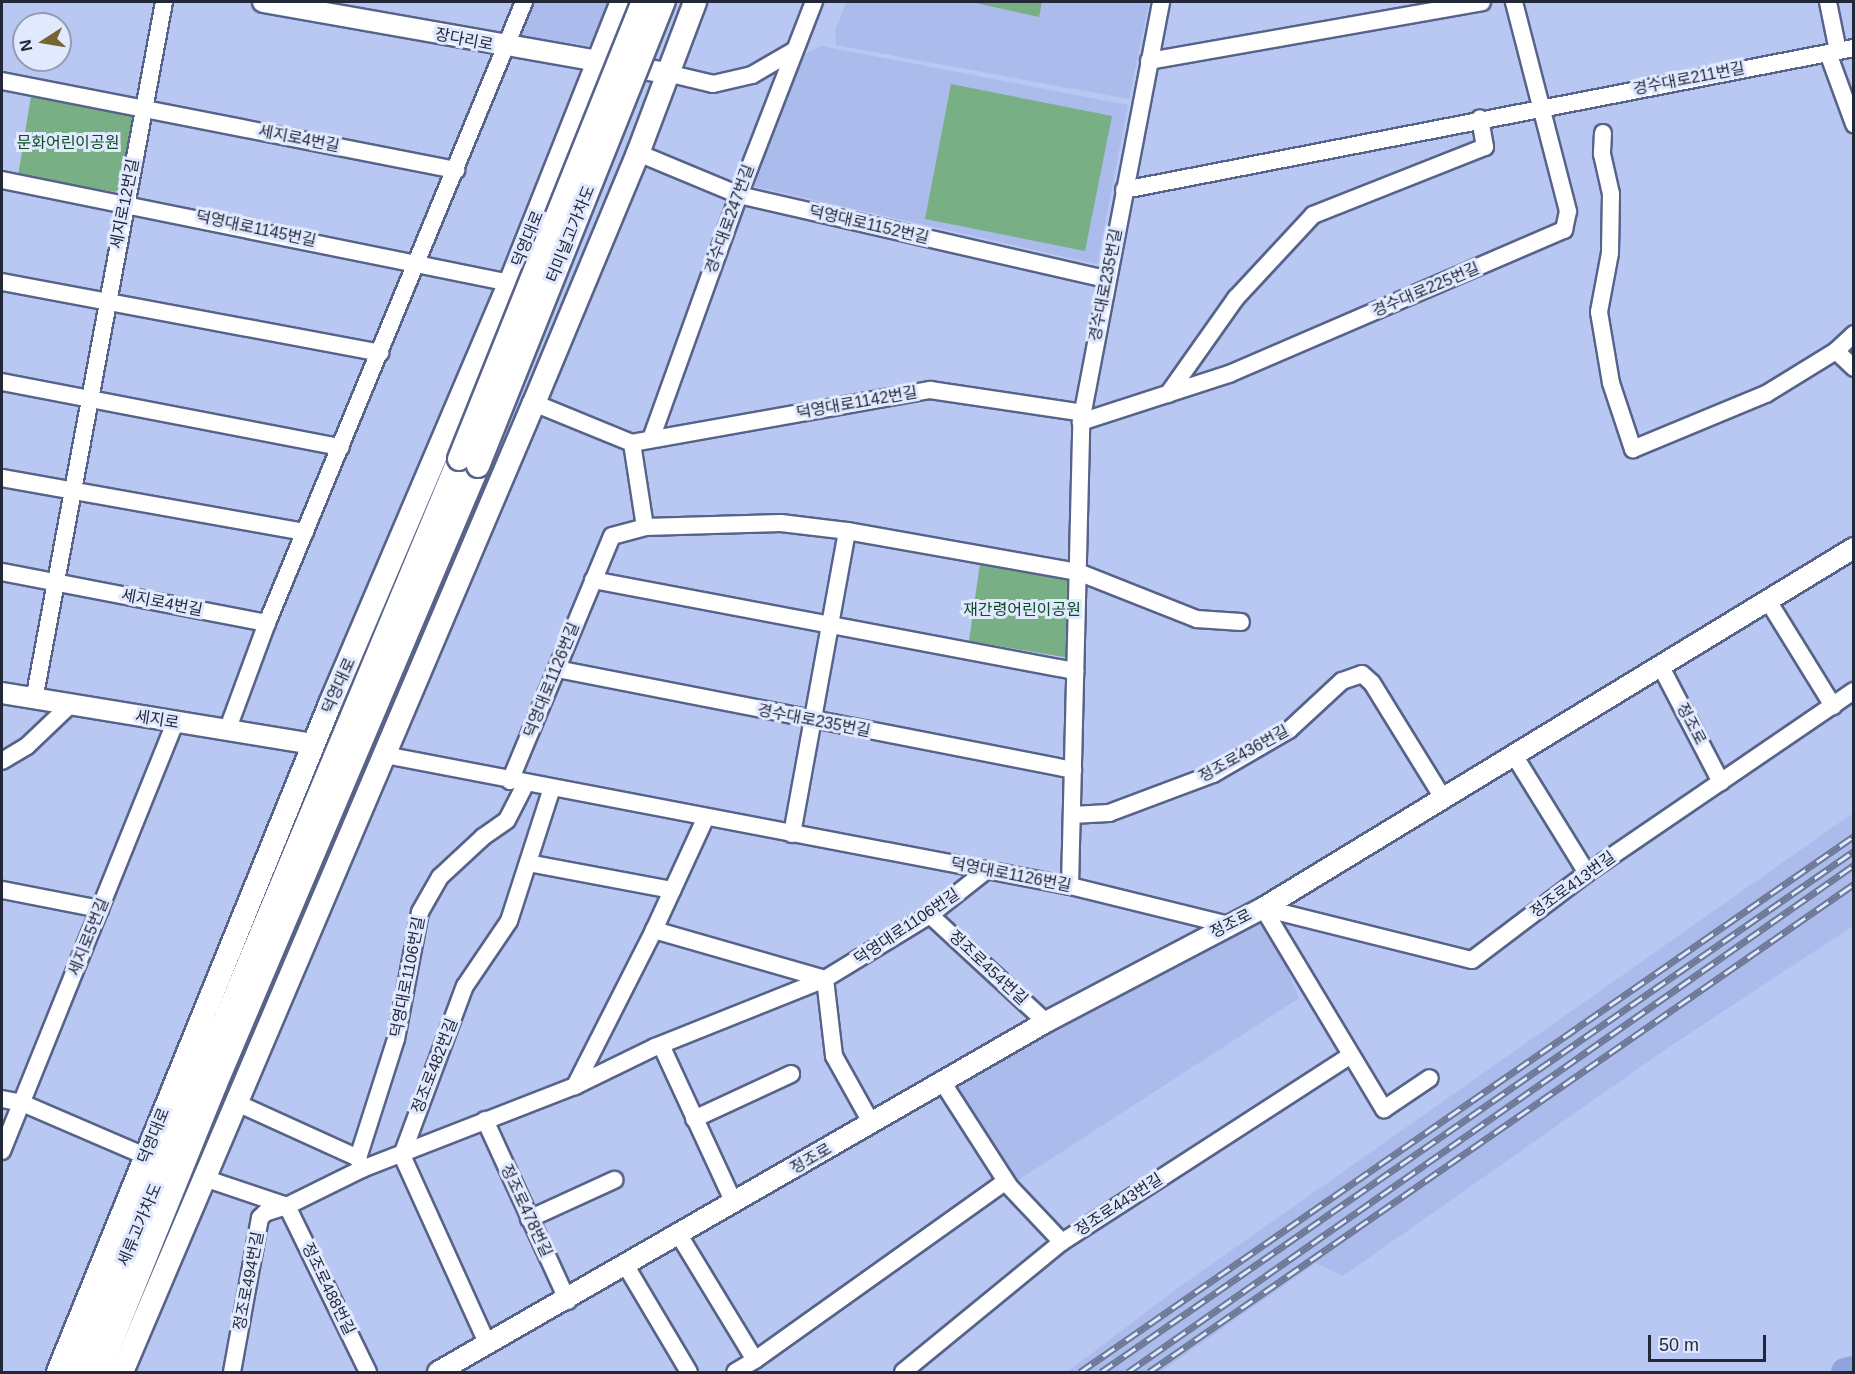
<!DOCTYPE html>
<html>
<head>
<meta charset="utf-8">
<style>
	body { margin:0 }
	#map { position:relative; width:1855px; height:1374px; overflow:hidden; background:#b9c8f2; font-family:Helvetica,"Noto Sans KR",sans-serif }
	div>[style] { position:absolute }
	.built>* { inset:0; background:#aabbec }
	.green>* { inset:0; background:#79af84 }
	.river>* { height:28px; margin:-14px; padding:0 14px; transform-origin:14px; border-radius:14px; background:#91a3dc }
	.roads { filter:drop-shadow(2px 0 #576389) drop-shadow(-2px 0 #576389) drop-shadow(0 2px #576389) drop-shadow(0 -2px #576389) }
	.minor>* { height:16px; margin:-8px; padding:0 8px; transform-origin:8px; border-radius:8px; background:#fff }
	.tertiary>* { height:20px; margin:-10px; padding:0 10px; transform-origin:10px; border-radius:10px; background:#fff }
	.secondary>* { height:22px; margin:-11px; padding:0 11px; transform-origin:11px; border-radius:11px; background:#fff }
	.rail>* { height:7px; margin-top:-3.5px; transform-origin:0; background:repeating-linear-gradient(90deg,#e1e9ff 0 14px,#6e7895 0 28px); box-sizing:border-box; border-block:2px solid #6e7895 }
	.bridges { filter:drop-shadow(2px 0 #576389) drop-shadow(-2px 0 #576389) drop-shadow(0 2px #576389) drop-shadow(0 -2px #576389) }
	.secondary-bridge>* { height:22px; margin:-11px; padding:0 11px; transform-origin:11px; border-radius:11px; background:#fff }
	span { translate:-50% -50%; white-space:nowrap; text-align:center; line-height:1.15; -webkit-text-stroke:6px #e1e9ff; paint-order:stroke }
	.street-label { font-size:16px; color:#232838 }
	.park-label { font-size:16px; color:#0b4c23 }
	.frame { position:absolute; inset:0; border:3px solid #232838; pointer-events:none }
	.north { position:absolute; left:12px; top:12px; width:60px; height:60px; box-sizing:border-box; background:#e1e9ff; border:2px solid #959caf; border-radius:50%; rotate:258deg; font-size:16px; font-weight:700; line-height:24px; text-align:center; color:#232838 }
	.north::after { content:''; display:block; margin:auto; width:21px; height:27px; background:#776533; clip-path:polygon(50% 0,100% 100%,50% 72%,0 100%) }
	.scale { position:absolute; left:1648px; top:1335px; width:118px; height:27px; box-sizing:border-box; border:3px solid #232838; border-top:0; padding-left:8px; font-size:18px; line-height:21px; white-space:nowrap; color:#232838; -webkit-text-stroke:4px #e1e9ff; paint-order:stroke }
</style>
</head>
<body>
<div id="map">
	<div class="built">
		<div style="clip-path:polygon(528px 2px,608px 2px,595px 46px,514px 35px)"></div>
		<div style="clip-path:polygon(846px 2px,1149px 2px,1129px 99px,836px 45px,835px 31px)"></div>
		<div style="clip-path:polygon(821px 46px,1128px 105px,1097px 264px,753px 186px,803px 55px)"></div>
		<div style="clip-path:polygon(1853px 813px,1853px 926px,1669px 1047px,1343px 1276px,1316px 1263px,1160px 1372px,1067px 1372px,1178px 1288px)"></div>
		<div style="clip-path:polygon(1263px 908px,1299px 998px,1009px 1186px,943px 1083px)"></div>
	</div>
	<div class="green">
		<div style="clip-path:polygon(971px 2px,1042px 2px,1039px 17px)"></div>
		<div style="clip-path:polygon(951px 84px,1112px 116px,1085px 251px,925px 219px)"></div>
		<div style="clip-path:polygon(31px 96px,129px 112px,135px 122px,124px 185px,115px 192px,18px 176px)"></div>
		<div style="clip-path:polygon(980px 563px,1071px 579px,1070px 658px,969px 641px)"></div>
	</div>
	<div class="river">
		<div style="left:1845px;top:1372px;width:9px;rotate:-13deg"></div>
	</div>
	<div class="roads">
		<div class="minor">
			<div style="left:1828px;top:2px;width:50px;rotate:78.5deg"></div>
			<div style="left:1828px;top:53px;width:76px;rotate:69.9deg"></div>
			<div style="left:1149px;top:61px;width:338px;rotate:-10deg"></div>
			<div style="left:667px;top:73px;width:47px;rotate:13.4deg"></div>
			<div style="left:713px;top:84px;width:40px;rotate:-13deg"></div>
			<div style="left:752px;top:75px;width:48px;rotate:-30.3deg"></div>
			<div style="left:2px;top:81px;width:463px;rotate:11.1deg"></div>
			<div style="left:1603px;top:133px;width:21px;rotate:93deg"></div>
			<div style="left:1602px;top:154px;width:41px;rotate:77.3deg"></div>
			<div style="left:1611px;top:194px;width:59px;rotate:91deg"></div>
			<div style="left:1610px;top:253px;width:60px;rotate:100.6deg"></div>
			<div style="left:1599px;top:312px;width:72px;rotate:80.4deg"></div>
			<div style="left:1611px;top:383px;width:70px;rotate:71.6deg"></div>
			<div style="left:1633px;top:449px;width:144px;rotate:-22.5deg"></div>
			<div style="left:1766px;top:394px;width:82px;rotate:-31.6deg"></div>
			<div style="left:638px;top:153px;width:109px;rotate:22.6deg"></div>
			<div style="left:739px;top:195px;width:376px;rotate:12.9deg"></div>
			<div style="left:2px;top:180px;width:518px;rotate:11.46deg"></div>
			<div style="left:1124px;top:190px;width:744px;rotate:-11.01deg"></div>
			<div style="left:2px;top:282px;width:385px;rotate:10.6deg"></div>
			<div style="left:1854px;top:334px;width:25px;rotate:137deg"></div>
			<div style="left:1836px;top:351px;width:25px;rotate:43deg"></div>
			<div style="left:2px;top:382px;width:345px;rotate:10.9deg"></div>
			<div style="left:1168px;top:394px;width:118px;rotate:-54.7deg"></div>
			<div style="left:1236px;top:298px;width:113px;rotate:-47.1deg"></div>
			<div style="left:1313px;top:215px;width:185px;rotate:-21.6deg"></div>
			<div style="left:1485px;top:147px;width:29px;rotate:-100deg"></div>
			<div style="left:534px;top:403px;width:106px;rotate:22.2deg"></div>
			<div style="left:632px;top:443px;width:303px;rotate:-10.1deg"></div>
			<div style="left:930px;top:390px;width:155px;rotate:8.5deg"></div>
			<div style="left:1081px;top:422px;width:156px;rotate:-18deg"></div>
			<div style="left:1229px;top:374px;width:365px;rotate:-23.3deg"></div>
			<div style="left:1564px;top:230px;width:19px;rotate:-78deg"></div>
			<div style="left:1568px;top:211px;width:216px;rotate:-104.5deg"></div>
			<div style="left:651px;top:439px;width:259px;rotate:-70.2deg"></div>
			<div style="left:739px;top:195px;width:207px;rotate:-68.8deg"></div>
			<div style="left:2px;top:478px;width:308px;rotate:10.1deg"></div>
			<div style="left:645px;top:527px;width:136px;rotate:-1.7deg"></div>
			<div style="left:781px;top:523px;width:66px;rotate:6.9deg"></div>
			<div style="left:847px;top:531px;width:235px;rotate:10.1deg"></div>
			<div style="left:1078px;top:572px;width:128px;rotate:21.6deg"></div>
			<div style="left:1197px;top:619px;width:44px;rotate:3.9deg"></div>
			<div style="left:2px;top:572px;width:270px;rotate:10.9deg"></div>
			<div style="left:593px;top:580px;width:491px;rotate:10.7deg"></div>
			<div style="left:1767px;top:599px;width:126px;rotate:58.3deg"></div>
			<div style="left:1660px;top:665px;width:132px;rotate:62.5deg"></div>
			<div style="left:557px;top:669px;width:526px;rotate:11.07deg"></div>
			<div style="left:34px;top:700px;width:710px;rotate:-79.45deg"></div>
			<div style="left:227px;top:731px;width:115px;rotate:-69.7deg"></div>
			<div style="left:267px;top:623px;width:672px;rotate:-67.52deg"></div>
			<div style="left:385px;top:755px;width:697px;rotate:10.83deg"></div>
			<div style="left:1070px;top:886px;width:164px;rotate:13.8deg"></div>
			<div style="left:1514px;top:755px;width:139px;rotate:58.3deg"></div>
			<div style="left:2px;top:761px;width:29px;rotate:-31deg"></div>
			<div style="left:27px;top:746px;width:58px;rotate:-43.6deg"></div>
			<div style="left:510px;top:781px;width:265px;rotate:-67.4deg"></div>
			<div style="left:612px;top:536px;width:34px;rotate:-15deg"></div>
			<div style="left:645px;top:527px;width:85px;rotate:-98.8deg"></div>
			<div style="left:1072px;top:815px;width:37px;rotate:-3deg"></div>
			<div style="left:1109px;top:813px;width:111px;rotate:-20.6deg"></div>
			<div style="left:1213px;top:774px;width:88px;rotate:-30.1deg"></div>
			<div style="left:1289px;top:730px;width:72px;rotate:-42.8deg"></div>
			<div style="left:1342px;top:681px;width:21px;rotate:-19deg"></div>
			<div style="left:1362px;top:674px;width:13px;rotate:42deg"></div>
			<div style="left:1372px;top:683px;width:135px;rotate:58.3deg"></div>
			<div style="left:792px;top:834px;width:308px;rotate:-79.7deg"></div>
			<div style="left:528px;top:863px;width:147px;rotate:10.6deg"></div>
			<div style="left:1070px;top:886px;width:464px;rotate:-88.6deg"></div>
			<div style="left:1081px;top:422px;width:428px;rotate:-79.2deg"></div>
			<div style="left:2px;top:890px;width:100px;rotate:11deg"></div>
			<div style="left:1263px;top:908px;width:215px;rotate:14deg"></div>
			<div style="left:1472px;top:960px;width:144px;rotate:-37.1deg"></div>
			<div style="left:1587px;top:873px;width:323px;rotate:-34.3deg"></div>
			<div style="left:1263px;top:908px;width:235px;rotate:59deg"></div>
			<div style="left:1384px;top:1109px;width:55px;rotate:-34deg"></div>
			<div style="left:930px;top:915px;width:158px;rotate:42.7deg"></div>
			<div style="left:654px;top:930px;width:178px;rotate:16deg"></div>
			<div style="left:825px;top:979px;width:78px;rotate:83.3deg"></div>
			<div style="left:834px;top:1056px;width:78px;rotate:60.8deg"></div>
			<div style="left:661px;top:1045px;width:174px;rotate:65.2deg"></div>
			<div style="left:943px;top:1083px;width:122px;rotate:57.3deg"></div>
			<div style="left:1009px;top:1186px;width:77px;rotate:46.6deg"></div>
			<div style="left:575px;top:1086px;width:175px;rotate:-63.1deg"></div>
			<div style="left:654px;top:930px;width:124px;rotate:-65.3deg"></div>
			<div style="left:2px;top:1099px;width:20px;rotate:11deg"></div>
			<div style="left:22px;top:1103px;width:134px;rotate:23.3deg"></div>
			<div style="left:237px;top:1103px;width:133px;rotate:24.4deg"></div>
			<div style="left:694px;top:1119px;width:107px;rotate:-24.9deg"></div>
			<div style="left:485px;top:1120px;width:199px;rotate:65.4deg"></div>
			<div style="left:2px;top:1151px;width:462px;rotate:-68deg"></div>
			<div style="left:362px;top:1169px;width:12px;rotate:-110deg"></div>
			<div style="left:358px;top:1158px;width:125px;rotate:-72.3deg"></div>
			<div style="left:396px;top:1039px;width:129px;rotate:-79.3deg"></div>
			<div style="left:420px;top:912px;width:40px;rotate:-60.3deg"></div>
			<div style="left:440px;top:877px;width:59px;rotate:-42.9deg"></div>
			<div style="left:483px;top:837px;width:29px;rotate:-35deg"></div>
			<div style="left:507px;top:820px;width:42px;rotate:-62.8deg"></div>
			<div style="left:204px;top:1178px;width:88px;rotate:18.6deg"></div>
			<div style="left:287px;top:1206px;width:84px;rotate:-26.3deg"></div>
			<div style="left:362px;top:1169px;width:229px;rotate:-21.3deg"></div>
			<div style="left:575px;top:1086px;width:89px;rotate:-26deg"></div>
			<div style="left:655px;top:1047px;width:183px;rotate:-21.8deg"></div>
			<div style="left:825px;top:979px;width:123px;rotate:-31.4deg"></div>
			<div style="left:930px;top:915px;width:73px;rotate:-38.3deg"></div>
			<div style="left:529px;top:1219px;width:94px;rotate:-24.6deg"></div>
			<div style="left:679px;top:1235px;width:146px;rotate:58.7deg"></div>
			<div style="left:755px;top:1360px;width:23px;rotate:149deg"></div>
			<div style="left:626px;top:1266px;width:123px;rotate:59.3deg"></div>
			<div style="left:488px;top:1345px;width:209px;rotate:-114.4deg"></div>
			<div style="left:402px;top:1155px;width:180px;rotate:-69.6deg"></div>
			<div style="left:465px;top:986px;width:78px;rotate:-55.9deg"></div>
			<div style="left:509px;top:921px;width:140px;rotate:-72.1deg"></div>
			<div style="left:755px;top:1360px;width:308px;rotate:-35.5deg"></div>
			<div style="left:232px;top:1372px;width:157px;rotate:-79.7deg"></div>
			<div style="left:260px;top:1218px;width:7px;rotate:-45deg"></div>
			<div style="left:265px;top:1213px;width:23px;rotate:-18deg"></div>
			<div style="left:287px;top:1206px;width:185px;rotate:64deg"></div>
			<div style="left:903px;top:1372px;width:205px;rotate:-39.3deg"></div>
			<div style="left:1062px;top:1242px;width:343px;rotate:-32.9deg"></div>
		</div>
		<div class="tertiary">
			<div style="left:263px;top:2px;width:410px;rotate:10deg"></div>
			<div style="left:2px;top:693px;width:315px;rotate:9.3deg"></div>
			<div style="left:438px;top:1372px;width:702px;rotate:-29.93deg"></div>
			<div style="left:1046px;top:1022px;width:245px;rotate:-27.7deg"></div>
			<div style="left:1263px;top:908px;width:692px;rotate:-31.35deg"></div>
		</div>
		<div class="secondary">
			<div style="left:58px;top:1372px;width:721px;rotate:-67.84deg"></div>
			<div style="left:330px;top:704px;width:458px;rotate:-66.9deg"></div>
			<div style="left:510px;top:283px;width:302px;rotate:-68.3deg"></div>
			<div style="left:78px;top:1372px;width:989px;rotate:-67.35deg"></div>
			<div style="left:99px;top:1372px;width:309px;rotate:-67.9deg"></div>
			<div style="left:215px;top:1086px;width:673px;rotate:-67.01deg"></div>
			<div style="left:122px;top:1372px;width:1053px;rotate:-66.97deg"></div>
			<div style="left:534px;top:403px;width:271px;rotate:-67.4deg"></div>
			<div style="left:638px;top:153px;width:161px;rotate:-69.3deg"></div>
		</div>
	</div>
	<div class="rail">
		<div style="left:1080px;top:1372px;width:941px;rotate:-34.7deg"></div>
		<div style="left:1101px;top:1372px;width:916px;rotate:-34.68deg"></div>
		<div style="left:1128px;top:1372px;width:886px;rotate:-34.93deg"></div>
		<div style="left:1149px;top:1372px;width:857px;rotate:-34.69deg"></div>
	</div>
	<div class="bridges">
		<div class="secondary-bridge">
			<div style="left:459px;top:459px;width:493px;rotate:-68.1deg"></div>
			<div style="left:478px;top:466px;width:500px;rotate:-68.2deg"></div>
		</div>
	</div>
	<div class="street-label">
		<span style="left:464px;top:40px;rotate:11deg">장다리로</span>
		<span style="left:1689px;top:79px;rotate:-11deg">경수대로211번길</span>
		<span style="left:299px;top:139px;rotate:11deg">세지로4번길</span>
		<span style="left:125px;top:204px;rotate:-79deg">세지로12번길</span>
		<span style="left:730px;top:219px;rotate:-70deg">경수대로247번길</span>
		<span style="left:869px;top:225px;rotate:13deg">덕영대로1152번길</span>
		<span style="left:256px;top:229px;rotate:12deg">덕영대로1145번길</span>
		<span style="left:571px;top:234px;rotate:-68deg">터미널고가차도</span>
		<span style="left:528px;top:239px;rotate:-68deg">덕영대로</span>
		<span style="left:1106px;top:285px;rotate:-79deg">경수대로235번길</span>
		<span style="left:1426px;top:290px;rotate:-23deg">경수대로225번길</span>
		<span style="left:857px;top:403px;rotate:-10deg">덕영대로1142번길</span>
		<span style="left:162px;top:603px;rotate:11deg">세지로4번길</span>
		<span style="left:552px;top:680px;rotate:-68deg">덕영대로1126번길</span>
		<span style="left:339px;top:686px;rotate:-66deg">덕영대로</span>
		<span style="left:157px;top:720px;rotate:9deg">세지로</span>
		<span style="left:814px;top:721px;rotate:11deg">경수대로235번길</span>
		<span style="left:1691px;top:724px;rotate:62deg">정조로</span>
		<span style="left:1244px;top:754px;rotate:-29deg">정조로436번길</span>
		<span style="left:1011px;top:875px;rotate:11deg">덕영대로1126번길</span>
		<span style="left:1573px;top:885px;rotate:-36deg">정조로413번길</span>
		<span style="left:1231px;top:924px;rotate:-27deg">정조로</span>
		<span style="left:907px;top:927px;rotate:-34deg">덕영대로1106번길</span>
		<span style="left:89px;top:937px;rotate:-68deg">세지로5번길</span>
		<span style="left:988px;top:968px;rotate:43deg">정조로454번길</span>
		<span style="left:408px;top:977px;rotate:-79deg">덕영대로1106번길</span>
		<span style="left:435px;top:1066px;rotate:-69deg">정조로482번길</span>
		<span style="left:154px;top:1136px;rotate:-68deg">덕영대로</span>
		<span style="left:811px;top:1159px;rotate:-30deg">정조로</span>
		<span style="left:1119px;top:1205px;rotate:-33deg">정조로443번길</span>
		<span style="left:526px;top:1211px;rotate:65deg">정조로478번길</span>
		<span style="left:140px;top:1225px;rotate:-67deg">세류고가차도</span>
		<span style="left:249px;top:1281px;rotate:-79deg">정조로494번길</span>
		<span style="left:328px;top:1289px;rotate:64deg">정조로488번길</span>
	</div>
	<div class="park-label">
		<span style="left:68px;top:143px">문화어린이공원</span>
		<span style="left:1022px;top:610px">재간령어린이공원</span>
	</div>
	<div class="frame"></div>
	<div class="north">N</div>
	<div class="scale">50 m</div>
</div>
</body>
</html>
